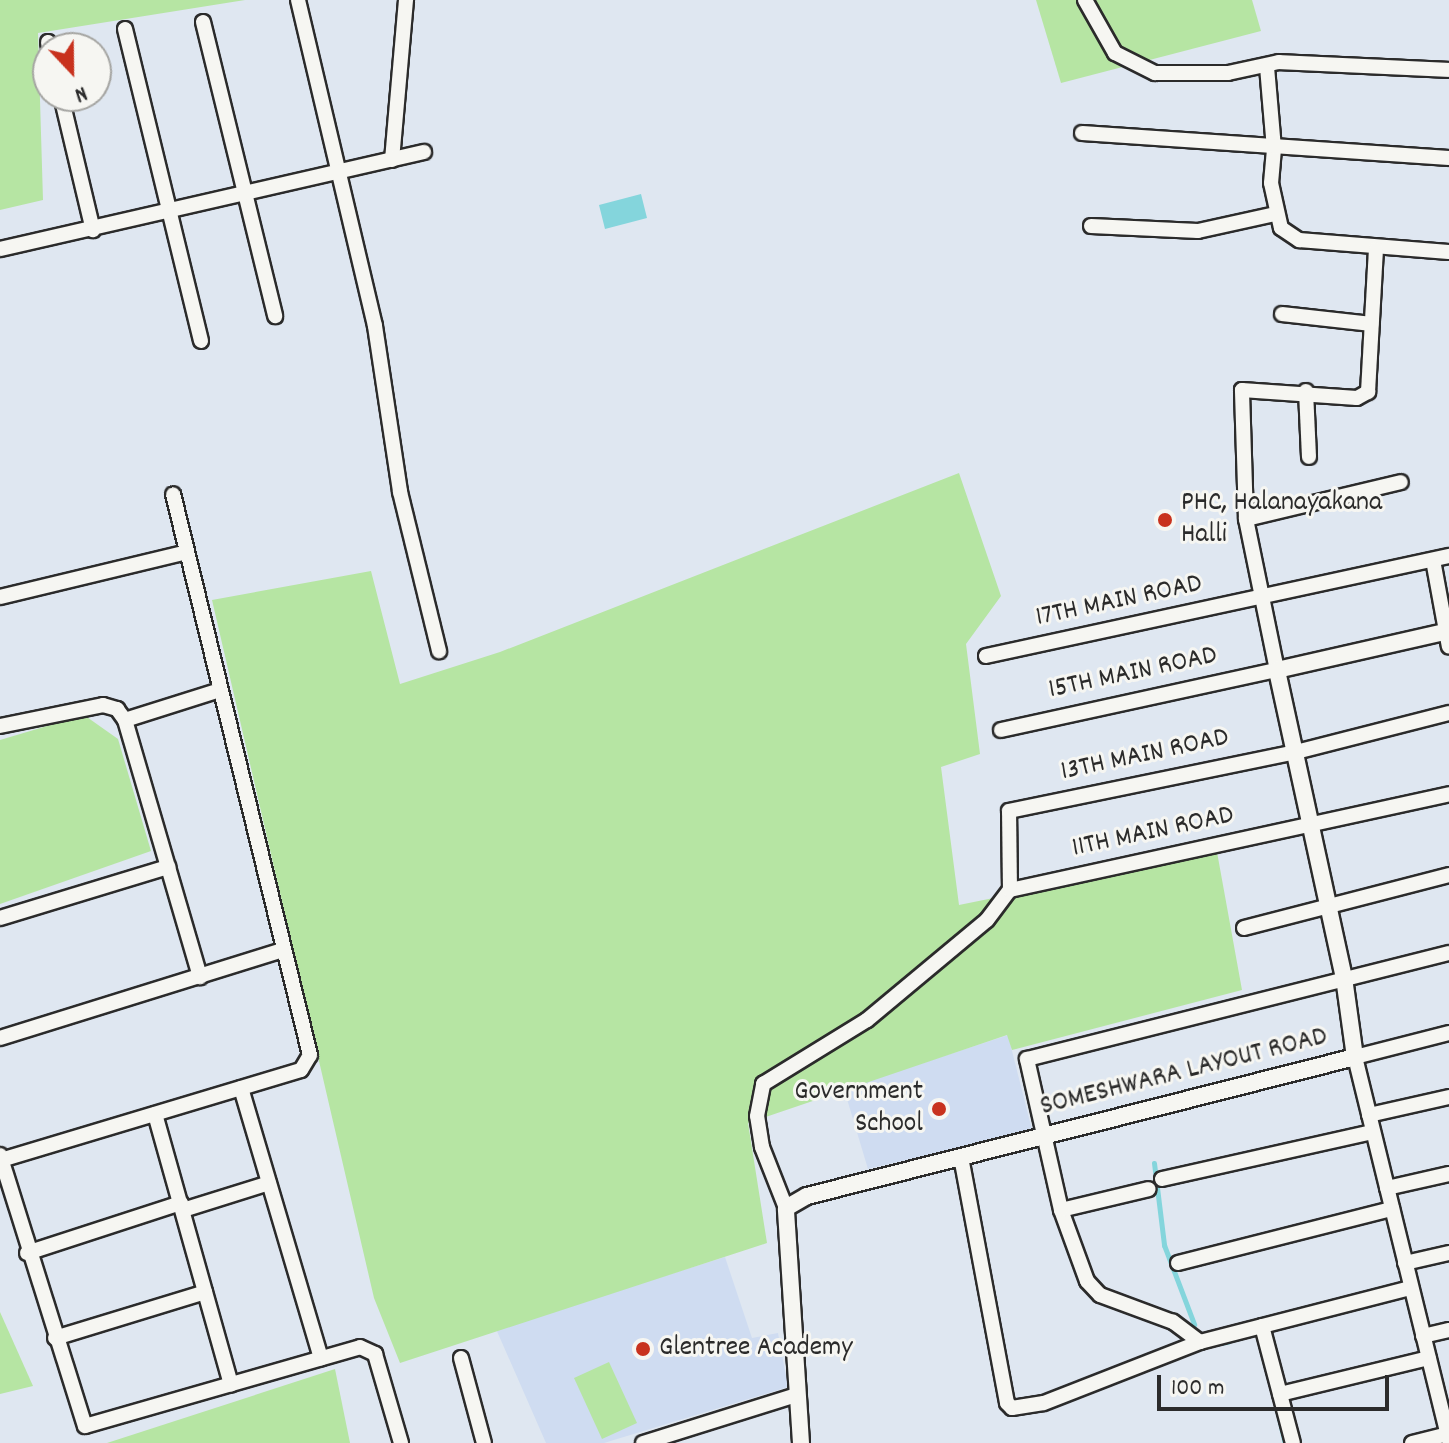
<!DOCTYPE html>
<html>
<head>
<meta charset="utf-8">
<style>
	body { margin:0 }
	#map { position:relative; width:1449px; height:1443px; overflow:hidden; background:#dfe7f1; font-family:Dekko,sans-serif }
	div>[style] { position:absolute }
	.built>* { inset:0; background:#cfdcf1 }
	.green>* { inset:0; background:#b6e5a3 }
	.water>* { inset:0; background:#84d5dc }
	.stream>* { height:5px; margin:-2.5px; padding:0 2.5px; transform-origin:2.5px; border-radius:2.5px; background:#84d5dc }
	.roads { filter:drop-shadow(2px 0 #2b2b2b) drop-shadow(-2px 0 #2b2b2b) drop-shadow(0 2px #2b2b2b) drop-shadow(0 -2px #2b2b2b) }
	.minor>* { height:14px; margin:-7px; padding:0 7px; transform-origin:7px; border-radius:7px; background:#f6f6f2 }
	.tertiary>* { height:16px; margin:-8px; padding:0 8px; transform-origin:8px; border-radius:8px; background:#f6f6f2 }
	.dots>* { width:22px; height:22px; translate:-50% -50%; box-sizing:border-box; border:4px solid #f6f6f2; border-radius:50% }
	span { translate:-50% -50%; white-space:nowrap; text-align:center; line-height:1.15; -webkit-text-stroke:6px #f6f6f2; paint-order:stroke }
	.poi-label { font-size:28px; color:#2b2b2b }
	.left { translate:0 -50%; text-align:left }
	.right { translate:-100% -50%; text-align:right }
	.street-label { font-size:28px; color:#2b2b2b }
	.north { position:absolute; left:32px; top:32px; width:80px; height:80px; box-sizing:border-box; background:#f6f6f2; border:2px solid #a5a5a2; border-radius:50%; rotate:158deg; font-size:22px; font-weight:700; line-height:32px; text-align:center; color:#2b2b2b }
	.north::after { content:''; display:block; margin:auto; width:28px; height:36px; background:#c8321e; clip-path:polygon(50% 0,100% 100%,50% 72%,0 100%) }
	.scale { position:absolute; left:1157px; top:1375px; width:232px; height:36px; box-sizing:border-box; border:4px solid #2b2b2b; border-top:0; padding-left:10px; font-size:24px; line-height:28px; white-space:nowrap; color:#2b2b2b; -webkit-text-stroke:6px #f6f6f2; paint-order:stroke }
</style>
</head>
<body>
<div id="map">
	<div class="built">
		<div style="clip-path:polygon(1008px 1035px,1032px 1130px,868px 1169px,844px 1089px)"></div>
		<div style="clip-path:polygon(725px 1257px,752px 1338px,778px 1333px,788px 1387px,604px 1443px,546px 1443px,496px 1329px)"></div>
	</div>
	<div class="green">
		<div style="clip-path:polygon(0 0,245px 0,38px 33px,43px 200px,0 210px)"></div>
		<div style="clip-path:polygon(1036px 0,1252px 0,1261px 31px,1061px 83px)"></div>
		<div style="clip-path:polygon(959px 473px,1001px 596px,966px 644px,980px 754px,941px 767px,959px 905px,1217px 852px,1242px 990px,1012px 1050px,1007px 1035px,748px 1123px,767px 1243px,400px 1363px,374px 1298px,212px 600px,371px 571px,400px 684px,500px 652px)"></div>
		<div style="clip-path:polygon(84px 715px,118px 739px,151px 851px,0 904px,0 740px)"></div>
		<div style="clip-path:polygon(0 1312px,33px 1386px,0 1394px)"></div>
		<div style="clip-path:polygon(609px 1362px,637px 1423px,602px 1439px,574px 1378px)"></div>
		<div style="clip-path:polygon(335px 1369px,350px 1443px,107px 1443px)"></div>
	</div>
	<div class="water">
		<div style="clip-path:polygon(641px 194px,647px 218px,605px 229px,599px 205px)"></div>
	</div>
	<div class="stream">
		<div style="left:1154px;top:1163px;width:83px;rotate:83deg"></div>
		<div style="left:1164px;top:1245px;width:85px;rotate:69.2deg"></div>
		<div style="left:1208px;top:1345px;width:20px;rotate:-9deg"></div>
		<div style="left:1279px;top:1418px;width:26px;rotate:77deg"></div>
	</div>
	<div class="roads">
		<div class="minor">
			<div style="left:298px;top:0;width:335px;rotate:76.7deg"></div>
			<div style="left:375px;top:326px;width:168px;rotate:81.4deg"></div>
			<div style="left:400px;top:492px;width:164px;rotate:76.2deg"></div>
			<div style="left:1085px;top:0;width:61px;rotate:60.5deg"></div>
			<div style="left:1115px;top:53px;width:45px;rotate:26.6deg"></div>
			<div style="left:1155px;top:73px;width:73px"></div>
			<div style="left:1228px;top:73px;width:52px;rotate:-12.2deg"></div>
			<div style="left:1279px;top:62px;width:170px;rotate:2.7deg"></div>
			<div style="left:203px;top:22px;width:303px;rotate:76.2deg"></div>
			<div style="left:125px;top:29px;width:321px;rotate:76.3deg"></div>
			<div style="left:48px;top:42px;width:6px;rotate:81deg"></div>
			<div style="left:1267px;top:67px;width:82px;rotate:85.1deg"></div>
			<div style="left:1274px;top:149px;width:34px;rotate:95deg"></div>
			<div style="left:1271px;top:183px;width:46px;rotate:77.5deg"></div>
			<div style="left:1281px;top:228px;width:22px;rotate:34deg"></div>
			<div style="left:1299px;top:240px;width:150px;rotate:4.6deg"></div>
			<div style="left:61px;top:96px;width:138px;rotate:76.6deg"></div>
			<div style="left:1082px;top:133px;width:368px;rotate:3.9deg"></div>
			<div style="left:392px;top:160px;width:161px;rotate:-85deg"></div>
			<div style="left:1091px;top:226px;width:107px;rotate:2.7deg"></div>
			<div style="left:1198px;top:231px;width:79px;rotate:-12.4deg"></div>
			<div style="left:0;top:249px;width:435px;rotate:-12.9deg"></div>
			<div style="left:1282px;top:314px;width:90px;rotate:6.4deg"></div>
			<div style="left:1306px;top:391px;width:66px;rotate:87.4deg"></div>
			<div style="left:1246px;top:519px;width:159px;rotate:-13.4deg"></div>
			<div style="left:1433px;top:560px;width:88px;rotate:79.6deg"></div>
			<div style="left:0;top:597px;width:192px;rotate:-13.5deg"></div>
			<div style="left:986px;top:656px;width:474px;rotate:-12.2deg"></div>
			<div style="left:125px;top:720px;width:100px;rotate:-17.5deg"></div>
			<div style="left:0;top:726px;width:105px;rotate:-11.5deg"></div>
			<div style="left:103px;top:705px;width:15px;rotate:16deg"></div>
			<div style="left:117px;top:709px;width:14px;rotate:54deg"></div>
			<div style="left:125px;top:720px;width:268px;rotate:73.7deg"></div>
			<div style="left:1001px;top:730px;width:282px;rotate:-12.3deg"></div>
			<div style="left:1277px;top:670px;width:154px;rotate:-101.6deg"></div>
			<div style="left:1246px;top:519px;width:129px;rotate:-91.8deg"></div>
			<div style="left:1242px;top:390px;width:115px;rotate:4deg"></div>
			<div style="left:1357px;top:398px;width:13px;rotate:-29deg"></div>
			<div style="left:1368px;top:392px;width:143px;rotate:-86.8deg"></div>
			<div style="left:1010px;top:890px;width:449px;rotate:-12.3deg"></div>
			<div style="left:0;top:918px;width:176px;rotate:-16.9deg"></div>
			<div style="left:1244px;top:928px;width:212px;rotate:-14.5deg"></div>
			<div style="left:1449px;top:1033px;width:97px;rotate:165.7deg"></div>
			<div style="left:1355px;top:1057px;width:395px;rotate:76.2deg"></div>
			<div style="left:0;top:1038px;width:295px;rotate:-17.3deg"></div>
			<div style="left:241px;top:1088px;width:282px;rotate:73.5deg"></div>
			<div style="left:155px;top:1114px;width:281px;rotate:74.3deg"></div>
			<div style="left:1369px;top:1115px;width:82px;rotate:-12.7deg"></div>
			<div style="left:0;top:1155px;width:284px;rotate:72.6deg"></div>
			<div style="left:85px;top:1426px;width:286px;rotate:-16deg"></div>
			<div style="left:360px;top:1347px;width:17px;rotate:25deg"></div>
			<div style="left:375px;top:1354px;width:93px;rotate:73.7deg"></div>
			<div style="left:961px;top:1157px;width:250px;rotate:79.4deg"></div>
			<div style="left:1007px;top:1403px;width:7px;rotate:45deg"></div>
			<div style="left:1012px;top:1408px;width:32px;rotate:-9deg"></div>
			<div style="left:1044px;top:1403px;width:168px;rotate:-21.4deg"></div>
			<div style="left:1200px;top:1342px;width:218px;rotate:-14.4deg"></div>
			<div style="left:1px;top:1160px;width:313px;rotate:-16.7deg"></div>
			<div style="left:301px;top:1070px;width:17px;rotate:-59deg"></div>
			<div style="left:310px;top:1055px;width:577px;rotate:-103.72deg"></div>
			<div style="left:1162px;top:1179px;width:216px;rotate:-12.6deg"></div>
			<div style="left:1387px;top:1188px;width:64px;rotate:-12.7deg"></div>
			<div style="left:786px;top:1208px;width:66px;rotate:-111.5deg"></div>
			<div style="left:762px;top:1147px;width:31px;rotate:-99deg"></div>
			<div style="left:757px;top:1116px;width:33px;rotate:-79deg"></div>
			<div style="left:763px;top:1084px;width:122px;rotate:-31.6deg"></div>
			<div style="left:867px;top:1020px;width:156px;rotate:-39.8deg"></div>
			<div style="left:987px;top:920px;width:38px;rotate:-53deg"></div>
			<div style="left:1010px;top:890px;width:79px;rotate:-90.7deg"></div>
			<div style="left:1009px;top:811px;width:289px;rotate:-11.6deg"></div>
			<div style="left:1292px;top:753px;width:162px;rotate:-14.3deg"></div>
			<div style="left:183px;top:1210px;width:90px;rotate:-17.4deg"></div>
			<div style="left:1061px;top:1210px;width:90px;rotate:-13.4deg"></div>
			<div style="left:27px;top:1253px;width:162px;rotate:-18deg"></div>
			<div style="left:1178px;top:1263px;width:221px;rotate:-14.2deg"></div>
			<div style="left:1405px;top:1263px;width:45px;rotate:-12.8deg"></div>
			<div style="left:1262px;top:1326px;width:121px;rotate:75.2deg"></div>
			<div style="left:1423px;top:1336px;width:27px;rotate:-13deg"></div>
			<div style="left:55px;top:1338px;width:157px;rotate:-17deg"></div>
			<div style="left:1200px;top:1342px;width:34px;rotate:-143deg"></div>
			<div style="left:1173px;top:1322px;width:78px;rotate:-159.7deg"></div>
			<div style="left:1100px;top:1295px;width:19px;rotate:-133deg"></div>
			<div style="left:1087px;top:1281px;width:76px;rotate:-110.1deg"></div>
			<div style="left:1061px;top:1210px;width:155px;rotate:-102.7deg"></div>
			<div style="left:1027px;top:1059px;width:435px;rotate:-14.1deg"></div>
			<div style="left:461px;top:1358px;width:88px;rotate:74.9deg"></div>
			<div style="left:1280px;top:1394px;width:153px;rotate:-13.6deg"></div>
			<div style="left:643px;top:1443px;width:160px;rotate:-17.4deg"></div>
			<div style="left:1412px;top:1443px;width:36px;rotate:-14deg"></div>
		</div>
		<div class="tertiary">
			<div style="left:801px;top:1443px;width:235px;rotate:-93.7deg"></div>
			<div style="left:786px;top:1208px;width:24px;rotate:-30deg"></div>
			<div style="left:807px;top:1196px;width:565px;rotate:-14.23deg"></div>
			<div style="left:1355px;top:1057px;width:80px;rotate:-97.9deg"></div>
			<div style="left:1344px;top:978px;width:315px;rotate:-102.3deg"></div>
			<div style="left:1277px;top:670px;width:176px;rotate:-12.8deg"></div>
		</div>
	</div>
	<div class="dots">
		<div style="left:1165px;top:520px;background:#c8321e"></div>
		<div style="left:939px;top:1109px;background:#c8321e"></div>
		<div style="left:643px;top:1349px;background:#c8321e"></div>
	</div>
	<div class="poi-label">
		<span class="left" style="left:1181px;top:520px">PHC, Halanayakana<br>Halli</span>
		<span class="right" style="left:923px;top:1109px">Government<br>School</span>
		<span class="left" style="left:659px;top:1349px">Glentree Academy</span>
	</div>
	<div class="street-label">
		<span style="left:1119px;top:602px;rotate:-12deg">17TH MAIN ROAD</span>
		<span style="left:1133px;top:674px;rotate:-12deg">15TH MAIN ROAD</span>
		<span style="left:1145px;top:756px;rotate:-12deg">13TH MAIN ROAD</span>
		<span style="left:1153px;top:833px;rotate:-12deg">11TH MAIN ROAD</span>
		<span style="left:1184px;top:1073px;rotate:-14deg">SOMESHWARA LAYOUT ROAD</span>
	</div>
	<div class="north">N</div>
	<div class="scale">100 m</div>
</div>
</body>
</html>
